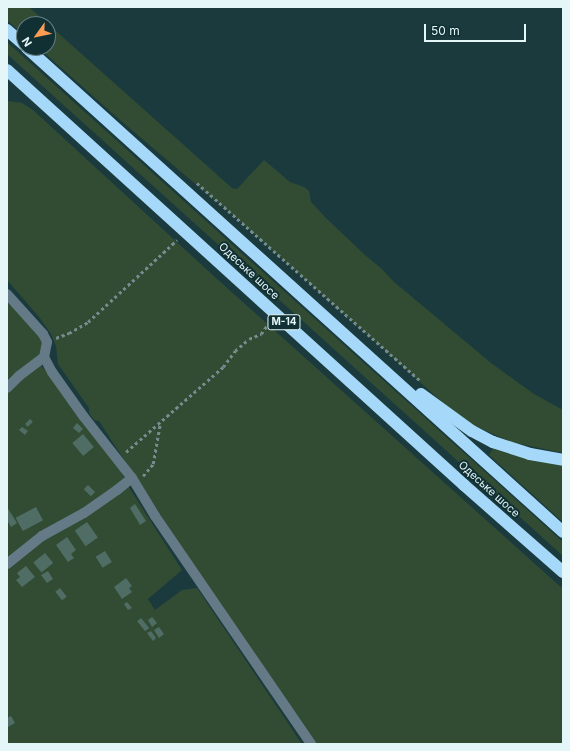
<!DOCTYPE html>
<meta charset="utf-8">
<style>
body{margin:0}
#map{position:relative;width:570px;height:751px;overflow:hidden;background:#1b3a3e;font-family:Inter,sans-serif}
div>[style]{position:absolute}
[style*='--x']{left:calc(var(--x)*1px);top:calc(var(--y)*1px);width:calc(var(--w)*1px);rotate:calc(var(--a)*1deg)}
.green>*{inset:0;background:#314c33}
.building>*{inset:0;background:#4f6d65;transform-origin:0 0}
.path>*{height:2.5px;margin-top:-1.25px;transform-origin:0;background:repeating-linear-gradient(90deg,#748c8f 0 3px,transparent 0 6px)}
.minor>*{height:10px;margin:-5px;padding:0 5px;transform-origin:5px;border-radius:5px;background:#657a87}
.highway>*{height:12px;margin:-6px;padding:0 6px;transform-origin:6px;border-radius:6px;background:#a6d9f9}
span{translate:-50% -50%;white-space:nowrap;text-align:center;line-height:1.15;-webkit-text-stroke:4px #103034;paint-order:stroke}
.shield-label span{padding:1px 3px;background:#103034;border:1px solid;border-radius:3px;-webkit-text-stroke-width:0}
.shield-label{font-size:10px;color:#e5f6f8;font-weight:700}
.street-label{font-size:11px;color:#e5f6f8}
.frame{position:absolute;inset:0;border:8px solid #e5f6f8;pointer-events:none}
.north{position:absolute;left:16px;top:16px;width:40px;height:40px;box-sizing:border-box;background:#103034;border:1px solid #657f82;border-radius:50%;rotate:237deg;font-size:11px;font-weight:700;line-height:16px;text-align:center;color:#e5f6f8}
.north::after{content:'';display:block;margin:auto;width:14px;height:18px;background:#fc9d53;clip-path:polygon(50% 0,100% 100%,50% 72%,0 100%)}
.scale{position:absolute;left:424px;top:24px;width:102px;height:18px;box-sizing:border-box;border:2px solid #e5f6f8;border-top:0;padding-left:5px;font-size:12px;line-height:14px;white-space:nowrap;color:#e5f6f8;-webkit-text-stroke:3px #103034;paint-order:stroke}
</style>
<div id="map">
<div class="green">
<i style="clip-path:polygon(7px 7px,29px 7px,48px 24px,24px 24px,24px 35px,7px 20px)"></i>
<i style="clip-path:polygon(48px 24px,232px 188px,237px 189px,264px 160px,290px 182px,304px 187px,309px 191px,311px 202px,326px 218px,365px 255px,382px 269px,393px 281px,491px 363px,534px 394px,563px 410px,563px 453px,511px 442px,475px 426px,450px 409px,245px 226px,120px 120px,39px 48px,48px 48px)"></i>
<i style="clip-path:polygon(7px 42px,563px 542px,563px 556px,7px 54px)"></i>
<i style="clip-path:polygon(7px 101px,22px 103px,33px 110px,216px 278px,563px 589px,563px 744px,314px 744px,207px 588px,99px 421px,94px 420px,89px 413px,89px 408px,58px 364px,56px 346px,51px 334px,39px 317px,7px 280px)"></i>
<i style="clip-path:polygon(7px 299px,37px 330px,43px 342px,42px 367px,57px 382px,114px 458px,130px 489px,182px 570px,148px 599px,155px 610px,182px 590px,197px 588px,302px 744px,7px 744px)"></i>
<i style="clip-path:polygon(494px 447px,527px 459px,563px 465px,563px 522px,489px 455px)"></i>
</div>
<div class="building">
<i style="left:30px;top:419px;width:4px;height:7px;rotate:45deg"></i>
<i style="clip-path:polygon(77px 423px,83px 429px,79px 433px,73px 428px)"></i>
<i style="clip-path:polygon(22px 427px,28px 431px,25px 435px,19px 430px)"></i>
<i style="left:83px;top:434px;width:17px;height:14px;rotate:50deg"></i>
<i style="left:88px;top:485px;width:10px;height:6px;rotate:45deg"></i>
<i style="clip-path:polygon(135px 504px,146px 521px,140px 525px,130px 508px)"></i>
<i style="clip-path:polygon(7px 507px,17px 523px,11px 527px,7px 520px)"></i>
<i style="left:36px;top:507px;width:15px;height:23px;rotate:62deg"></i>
<i style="left:87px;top:522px;width:19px;height:15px;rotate:55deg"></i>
<i style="clip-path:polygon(67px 537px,76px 550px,71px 554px,74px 558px,68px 562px,56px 545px)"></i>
<i style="left:105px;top:551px;width:13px;height:11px;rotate:58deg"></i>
<i style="left:45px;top:553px;width:13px;height:15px;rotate:51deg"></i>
<i style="clip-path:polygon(26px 566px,35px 577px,22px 587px,16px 580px,20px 577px,17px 573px)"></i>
<i style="clip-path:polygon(48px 571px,53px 579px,47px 583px,41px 575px)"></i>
<i style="clip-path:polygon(126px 578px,132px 586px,129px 588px,132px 592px,122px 599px,114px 587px)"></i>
<i style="left:60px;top:588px;width:11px;height:6px;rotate:52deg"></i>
<i style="clip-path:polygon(127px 602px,132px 608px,128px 610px,124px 604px)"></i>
<i style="clip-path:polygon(152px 617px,157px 623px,152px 627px,148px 620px)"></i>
<i style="left:141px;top:618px;width:13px;height:5px;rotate:51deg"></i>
<i style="clip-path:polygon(159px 627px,164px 634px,159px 638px,154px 630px)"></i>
<i style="clip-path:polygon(151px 631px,156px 638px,153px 641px,147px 633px)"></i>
<i style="clip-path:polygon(11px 716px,15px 723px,8px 727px,7px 718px)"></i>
</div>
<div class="path">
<i style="--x:197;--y:183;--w:299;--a:41.5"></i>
<i style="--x:56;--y:338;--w:14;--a:-21"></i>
<i style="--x:69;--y:333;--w:22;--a:-30"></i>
<i style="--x:88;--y:322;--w:121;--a:-42.7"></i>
<i style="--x:126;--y:452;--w:129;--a:-41.2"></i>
<i style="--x:223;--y:367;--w:20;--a:-53"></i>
<i style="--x:235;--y:351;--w:18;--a:-41"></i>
<i style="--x:249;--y:339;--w:13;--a:-23"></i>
<i style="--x:261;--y:334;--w:12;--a:-55"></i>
<i style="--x:143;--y:476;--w:16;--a:-50"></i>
<i style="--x:153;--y:464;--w:41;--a:-80.1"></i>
</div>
<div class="minor">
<i style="--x:7;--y:294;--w:54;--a:48"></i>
<i style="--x:43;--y:334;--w:9;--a:63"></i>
<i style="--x:47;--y:342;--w:15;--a:101"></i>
<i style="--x:44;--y:357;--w:17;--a:62"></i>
<i style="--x:52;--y:372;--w:55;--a:54.6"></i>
<i style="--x:84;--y:417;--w:78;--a:51.8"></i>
<i style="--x:132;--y:478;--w:44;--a:58.8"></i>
<i style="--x:155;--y:516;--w:276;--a:55.6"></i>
<i style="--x:7;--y:388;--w:17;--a:-45"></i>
<i style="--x:19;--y:376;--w:31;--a:-37"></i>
<i style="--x:7;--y:564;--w:45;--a:-38.7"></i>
<i style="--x:42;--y:536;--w:48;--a:-28.7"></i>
<i style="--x:84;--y:513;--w:40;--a:-34.9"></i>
<i style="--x:117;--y:490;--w:19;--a:-39"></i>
</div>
<div class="highway">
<i style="--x:7;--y:30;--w:23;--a:41"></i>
<i style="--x:27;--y:48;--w:722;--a:42.08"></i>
<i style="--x:7;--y:70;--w:617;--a:42.24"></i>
<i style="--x:464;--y:485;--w:132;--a:41.3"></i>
<i style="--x:421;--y:394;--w:63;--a:36"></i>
<i style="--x:472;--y:431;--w:24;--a:28"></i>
<i style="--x:493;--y:442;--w:39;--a:18"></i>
<i style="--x:530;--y:454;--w:34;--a:10"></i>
</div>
<div class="shield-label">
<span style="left:284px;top:322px">М-14</span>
</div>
<div class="street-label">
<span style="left:249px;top:271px;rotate:43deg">Одеське шосе</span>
<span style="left:489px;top:489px;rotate:42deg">Одеське шосе</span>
</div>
<div class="frame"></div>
<div class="north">N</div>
<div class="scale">50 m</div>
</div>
